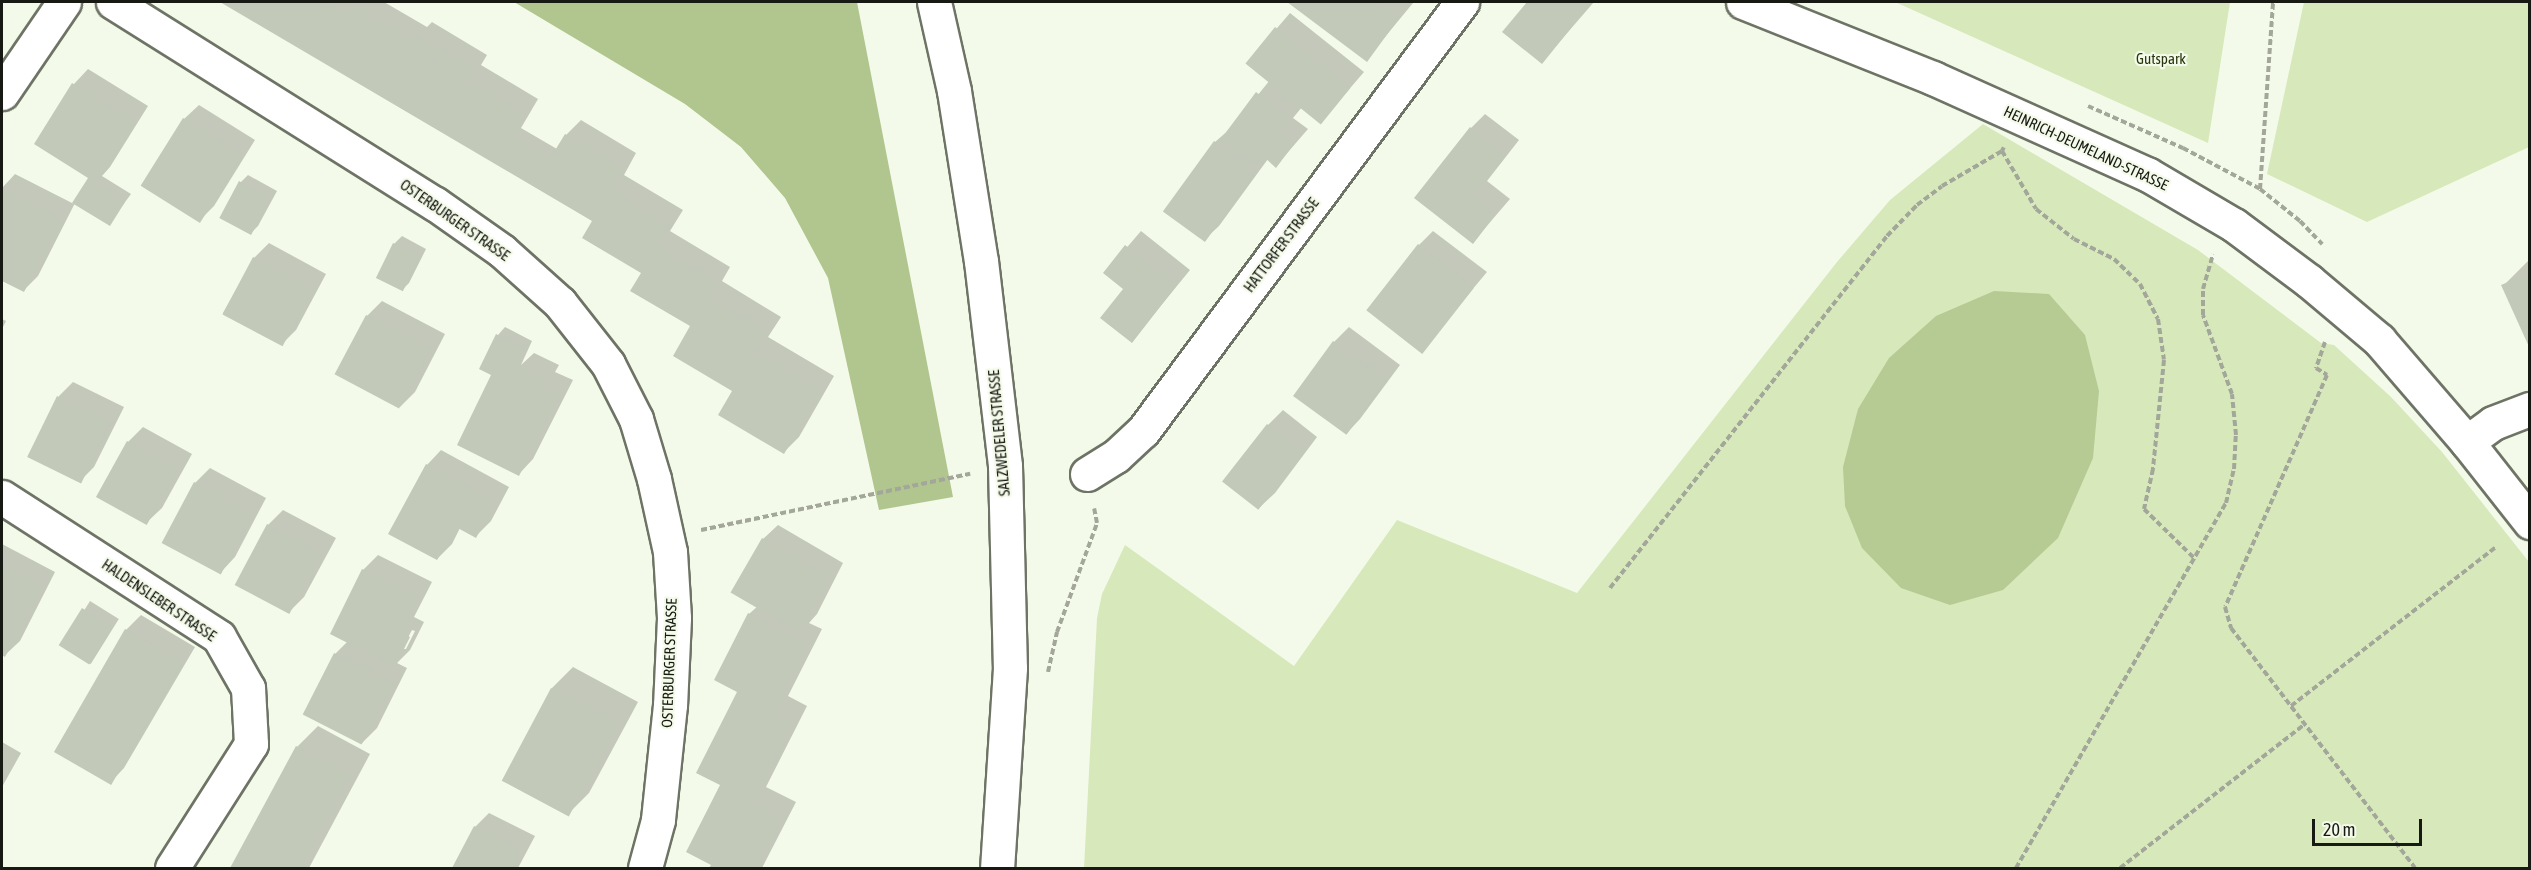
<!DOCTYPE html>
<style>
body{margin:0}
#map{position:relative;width:2531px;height:870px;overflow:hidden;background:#f4fae9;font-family:"Asap Condensed",sans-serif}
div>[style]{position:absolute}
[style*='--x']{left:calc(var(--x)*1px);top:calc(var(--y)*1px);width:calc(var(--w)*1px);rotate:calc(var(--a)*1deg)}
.green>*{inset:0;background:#d7e8bb}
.forest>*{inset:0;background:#b1c58e}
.water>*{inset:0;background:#b6ca93}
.shadow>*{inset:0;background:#0003;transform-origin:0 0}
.building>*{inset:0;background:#c2c9b8;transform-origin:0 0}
.path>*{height:4px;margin-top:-2px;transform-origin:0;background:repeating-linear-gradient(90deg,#a2a79a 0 6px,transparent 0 9px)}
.roads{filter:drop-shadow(2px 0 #6e7465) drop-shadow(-2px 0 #6e7465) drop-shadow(0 2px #6e7465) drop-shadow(0 -2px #6e7465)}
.minor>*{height:33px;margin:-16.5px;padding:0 16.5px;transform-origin:16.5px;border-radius:16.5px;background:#fff}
.tertiary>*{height:33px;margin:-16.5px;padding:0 16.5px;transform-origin:16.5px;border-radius:16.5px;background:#fff}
span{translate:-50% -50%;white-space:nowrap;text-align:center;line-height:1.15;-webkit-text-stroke:4.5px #f4fae9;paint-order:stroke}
.park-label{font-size:15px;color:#29360d}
.street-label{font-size:15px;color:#171913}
.frame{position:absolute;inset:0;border:3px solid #171913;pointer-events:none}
.scale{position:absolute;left:2312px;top:819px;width:110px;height:27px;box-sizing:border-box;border:3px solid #171913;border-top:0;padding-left:8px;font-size:18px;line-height:21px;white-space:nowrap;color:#171913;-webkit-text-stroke:4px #f4fae9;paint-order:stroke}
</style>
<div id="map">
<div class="green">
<i style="clip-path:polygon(1894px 2px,2230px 2px,2208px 143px,1895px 2px)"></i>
<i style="clip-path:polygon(2304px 2px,2529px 2px,2529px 147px,2367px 222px,2267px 174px)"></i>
<i style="clip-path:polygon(1983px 124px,2198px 250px,2321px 343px,2334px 345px,2391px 397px,2442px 452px,2529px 562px,2529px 868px,1084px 868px,1097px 618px,1102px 594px,1125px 545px,1294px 666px,1397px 520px,1577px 593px,1837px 262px,1890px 200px)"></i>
</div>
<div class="forest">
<i style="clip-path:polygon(514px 2px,857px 2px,953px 497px,879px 510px,828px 278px,785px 198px,741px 147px,685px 104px)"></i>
</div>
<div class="water">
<i style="clip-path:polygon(1994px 291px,2049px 294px,2085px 335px,2099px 391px,2093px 458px,2058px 538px,2003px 590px,1950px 605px,1901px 588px,1862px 548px,1845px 506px,1843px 467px,1858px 409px,1889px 358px,1936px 316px)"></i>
</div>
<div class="shadow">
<i style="clip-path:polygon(223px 2px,384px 2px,427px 27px,432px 22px,487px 55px,481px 65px,538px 99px,521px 128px,557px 149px,566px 135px,581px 120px,636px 153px,624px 175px,683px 210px,670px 231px,730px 267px,722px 281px,781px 317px,768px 337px,834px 376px,799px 437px,784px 452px,734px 390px,692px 326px,594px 220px)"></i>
<i style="clip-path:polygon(1289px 2px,1411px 2px,1413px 3px,1366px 60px)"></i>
<i style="clip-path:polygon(1529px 2px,1594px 2px,1542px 62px,1505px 32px)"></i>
<i style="clip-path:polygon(1290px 13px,1364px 72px,1321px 122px,1302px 107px,1293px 118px,1308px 129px,1276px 166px,1268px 159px,1219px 226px,1204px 240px,1215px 142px,1231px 128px,1270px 80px,1248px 62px)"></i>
<i style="clip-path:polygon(88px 69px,148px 106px,110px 167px,102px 176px,131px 194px,109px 224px,75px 203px,38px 276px,24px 290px,2px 279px,2px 188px,15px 174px,74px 204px,90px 178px,36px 144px,74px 84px)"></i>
<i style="clip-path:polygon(199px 105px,255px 140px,214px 206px,199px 221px,184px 119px)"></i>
<i style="clip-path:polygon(1485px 114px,1519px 140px,1487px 181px,1510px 199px,1473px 242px,1471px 128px)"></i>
<i style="clip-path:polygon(248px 175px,277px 191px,258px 226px,251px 233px,222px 217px,241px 182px)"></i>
<i style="clip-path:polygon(1141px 231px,1190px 270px,1132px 341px,1125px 289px,1105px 273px)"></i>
<i style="clip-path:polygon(1433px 231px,1487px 272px,1421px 351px,1419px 245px)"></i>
<i style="clip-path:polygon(402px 236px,426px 249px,409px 283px,402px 290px,377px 277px,394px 244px)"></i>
<i style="clip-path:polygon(269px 243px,326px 274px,296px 330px,281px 345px,223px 313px,254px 258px)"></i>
<i style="clip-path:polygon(2530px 259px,2530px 345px,2503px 286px)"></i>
<i style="clip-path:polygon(382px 301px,445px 334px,415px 392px,400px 407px,367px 316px)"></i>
<i style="clip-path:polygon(2px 319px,6px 321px,2px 329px)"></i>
<i style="clip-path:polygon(505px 327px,532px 341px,521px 365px,534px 353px,559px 365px,555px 372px,573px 380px,533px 459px,519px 474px,494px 375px,481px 368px,498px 335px)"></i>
<i style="clip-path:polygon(1349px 327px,1400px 365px,1360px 419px,1346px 434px,1334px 342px)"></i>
<i style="clip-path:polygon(73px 382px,124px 407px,94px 467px,79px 482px,28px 456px,59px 396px)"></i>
<i style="clip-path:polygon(1283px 410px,1317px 437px,1275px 493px,1260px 507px,1225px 481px,1268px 425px)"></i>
<i style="clip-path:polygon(143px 427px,192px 454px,162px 508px,147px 522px,128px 442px)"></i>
<i style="clip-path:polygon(441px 450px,509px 487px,491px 521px,476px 536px,460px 528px,452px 544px,437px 559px,427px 465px)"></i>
<i style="clip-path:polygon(210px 468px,266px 498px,235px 557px,221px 572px,195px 483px)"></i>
<i style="clip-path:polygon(283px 510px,336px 538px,304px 597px,289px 612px,268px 525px)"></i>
<i style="clip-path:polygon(778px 525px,843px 563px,817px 614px,809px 623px,822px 629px,788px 696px,807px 706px,766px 787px,796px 802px,762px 868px,711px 868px,722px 785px,739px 691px,749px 614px,758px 606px,763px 539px)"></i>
<i style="clip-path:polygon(2px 544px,55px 572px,20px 641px,5px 655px,2px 654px)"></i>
<i style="clip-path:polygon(evenodd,378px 555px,432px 582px,414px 617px,424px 622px,410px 650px,397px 663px,407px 668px,377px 728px,362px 743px,305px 714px,335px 654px,348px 641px,363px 570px,378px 555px,412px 630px,415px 631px,406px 649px,402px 649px,412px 630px)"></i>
<i style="left:90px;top:601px;width:34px;height:53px;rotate:32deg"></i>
<i style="clip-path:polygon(141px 615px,195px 647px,124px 768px,110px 783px,55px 751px,126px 630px)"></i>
<i style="clip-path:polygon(573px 667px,638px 702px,589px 793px,568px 814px,503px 780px,552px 688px)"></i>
<i style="clip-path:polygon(318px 726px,370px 754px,309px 868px,232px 868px,297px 747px)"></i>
<i style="clip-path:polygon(2px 742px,21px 753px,2px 787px)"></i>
<i style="clip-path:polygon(489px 813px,535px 836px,518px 868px,454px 868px,475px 827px)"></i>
</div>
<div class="building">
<i style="clip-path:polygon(220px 2px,325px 2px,348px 15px,353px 6px,413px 41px,416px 36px,474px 70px,468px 80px,525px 114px,513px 134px,551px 157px,565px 134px,623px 168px,610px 190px,669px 225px,656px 246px,716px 282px,708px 296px,767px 332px,755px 352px,821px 391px,784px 454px,718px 415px,732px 391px,673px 356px,690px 326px,630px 291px,641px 273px,582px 238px,592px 221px)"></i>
<i style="clip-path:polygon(1287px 2px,1377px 2px,1399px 18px,1367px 62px)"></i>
<i style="clip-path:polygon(1527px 2px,1592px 2px,1542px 64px,1502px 32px)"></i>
<i style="left:1275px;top:27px;width:97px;height:47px;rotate:39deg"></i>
<i style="clip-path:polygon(72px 83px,134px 121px,96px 184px,125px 202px,110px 226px,72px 203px,88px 178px,34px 144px)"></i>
<i style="clip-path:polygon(1256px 92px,1291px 119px,1280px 133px,1294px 144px,1276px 168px,1263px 156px,1255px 166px,1221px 139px)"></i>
<i style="left:183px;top:118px;width:70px;height:80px;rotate:32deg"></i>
<i style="clip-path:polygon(1470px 127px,1505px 155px,1473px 196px,1496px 214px,1473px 244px,1414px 198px)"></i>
<i style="left:1214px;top:141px;width:52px;height:87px;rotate:36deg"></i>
<i style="left:239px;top:181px;width:36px;height:42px;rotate:28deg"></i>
<i style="clip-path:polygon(2px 189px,61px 220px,24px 292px,2px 281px)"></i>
<i style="left:393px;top:243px;width:30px;height:39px;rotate:26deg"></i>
<i style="left:1418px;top:244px;width:71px;height:84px;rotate:38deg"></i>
<i style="clip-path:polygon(1125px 245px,1177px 285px,1132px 343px,1100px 318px,1123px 289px,1103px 273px)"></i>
<i style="left:253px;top:257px;width:68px;height:65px;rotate:28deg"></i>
<i style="clip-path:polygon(2530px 273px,2530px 349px,2501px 285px)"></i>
<i style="left:366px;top:315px;width:73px;height:67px;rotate:28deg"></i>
<i style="clip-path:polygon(496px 334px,526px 349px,518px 366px,545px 380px,542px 387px,559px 395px,519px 476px,457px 445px,491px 375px,479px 369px)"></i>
<i style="left:1333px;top:341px;width:66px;height:68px;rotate:36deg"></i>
<i style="left:57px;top:396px;width:60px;height:68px;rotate:26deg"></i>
<i style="left:1267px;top:424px;width:46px;height:73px;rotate:38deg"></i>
<i style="left:127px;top:441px;width:58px;height:64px;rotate:29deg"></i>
<i style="clip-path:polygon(426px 464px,496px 502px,476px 538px,456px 527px,437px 560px,388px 534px)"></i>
<i style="left:194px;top:482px;width:67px;height:69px;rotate:28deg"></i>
<i style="left:267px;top:524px;width:62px;height:69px;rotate:28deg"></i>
<i style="left:762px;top:538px;width:79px;height:63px;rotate:30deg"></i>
<i style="clip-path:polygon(2px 566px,42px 587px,5px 657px,2px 655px)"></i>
<i style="clip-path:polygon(362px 569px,418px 597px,401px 632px,410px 637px,395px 667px,330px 634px)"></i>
<i style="left:82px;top:608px;width:36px;height:44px;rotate:32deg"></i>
<i style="clip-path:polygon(748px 613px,808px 644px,774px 711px,794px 721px,753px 802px,782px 817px,756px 868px,709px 868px,711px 865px,686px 852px,720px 785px,696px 773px,737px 692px,714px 680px)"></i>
<i style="left:125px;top:629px;width:66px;height:142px;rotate:30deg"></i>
<i style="left:334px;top:653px;width:66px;height:69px;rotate:27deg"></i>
<i style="left:551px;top:688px;width:76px;height:105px;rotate:28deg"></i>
<i style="clip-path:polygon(296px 746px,350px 775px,301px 868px,230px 868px)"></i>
<i style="clip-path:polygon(474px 826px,521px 851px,512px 868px,452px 868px)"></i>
</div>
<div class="path">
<i style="--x:2088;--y:106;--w:104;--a:23.9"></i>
<i style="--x:2183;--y:148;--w:87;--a:28"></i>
<i style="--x:2260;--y:189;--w:51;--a:38.7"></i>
<i style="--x:2300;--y:221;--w:32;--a:46"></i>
<i style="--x:2002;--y:151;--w:67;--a:59.6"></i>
<i style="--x:2036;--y:209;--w:48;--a:38.3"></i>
<i style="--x:2074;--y:239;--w:45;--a:26.6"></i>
<i style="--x:2114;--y:259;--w:36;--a:44"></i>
<i style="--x:2140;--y:284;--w:39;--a:63"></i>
<i style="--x:2158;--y:319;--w:41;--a:81.7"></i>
<i style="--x:2164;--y:360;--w:110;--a:95.8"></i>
<i style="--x:2153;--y:469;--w:41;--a:102.7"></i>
<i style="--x:2144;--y:509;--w:71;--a:44.4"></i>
<i style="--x:2260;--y:189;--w:187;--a:-86"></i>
<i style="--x:2325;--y:342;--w:28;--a:109"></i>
<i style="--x:2316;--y:368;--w:13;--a:32"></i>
<i style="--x:2327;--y:375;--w:253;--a:113.7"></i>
<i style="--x:2225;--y:607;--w:22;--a:74"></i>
<i style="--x:2231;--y:628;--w:302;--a:52.5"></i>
<i style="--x:701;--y:530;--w:275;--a:-11.8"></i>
<i style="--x:1610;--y:588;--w:448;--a:-51.8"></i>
<i style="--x:1887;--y:236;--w:43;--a:-45.9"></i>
<i style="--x:1917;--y:205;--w:31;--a:-37"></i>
<i style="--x:1942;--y:186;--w:69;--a:-30.3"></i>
<i style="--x:2002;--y:151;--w:4;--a:-63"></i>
<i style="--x:1048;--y:672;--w:41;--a:-77.3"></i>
<i style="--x:1057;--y:632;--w:116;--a:-69.8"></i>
<i style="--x:1097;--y:523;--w:15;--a:-101"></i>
<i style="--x:2291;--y:706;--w:259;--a:-37.8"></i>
<i style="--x:2016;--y:868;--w:421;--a:-60.1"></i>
<i style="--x:2226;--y:503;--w:35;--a:-77"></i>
<i style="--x:2234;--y:469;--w:34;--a:-87"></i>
<i style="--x:2236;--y:435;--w:41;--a:-95.6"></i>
<i style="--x:2232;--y:394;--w:84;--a:-110.2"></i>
<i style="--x:2203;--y:315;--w:26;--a:-90"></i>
<i style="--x:2203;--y:289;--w:36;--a:-74"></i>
<i style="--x:2120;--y:868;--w:234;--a:-37.9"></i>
</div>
<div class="roads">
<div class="minor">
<i style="--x:113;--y:2;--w:379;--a:32.1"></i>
<i style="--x:434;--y:203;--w:83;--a:35.2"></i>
<i style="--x:502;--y:251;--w:78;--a:41.9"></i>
<i style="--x:560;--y:303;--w:78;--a:51.8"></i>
<i style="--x:608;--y:364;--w:62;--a:63"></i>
<i style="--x:636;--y:419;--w:63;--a:73.3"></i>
<i style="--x:654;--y:479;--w:75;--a:77.6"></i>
<i style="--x:670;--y:552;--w:66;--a:86.5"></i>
<i style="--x:674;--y:618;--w:87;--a:92.6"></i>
<i style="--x:670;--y:705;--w:116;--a:96"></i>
<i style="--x:658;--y:820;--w:50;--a:105.2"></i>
<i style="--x:2;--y:93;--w:110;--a:-55.7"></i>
<i style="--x:2467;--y:442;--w:32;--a:-36"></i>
<i style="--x:2493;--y:423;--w:40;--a:-21"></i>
<i style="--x:1087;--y:474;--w:34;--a:-32"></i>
<i style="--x:1116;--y:456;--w:37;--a:-43"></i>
<i style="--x:1143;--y:431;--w:535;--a:-53.37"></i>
<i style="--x:2;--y:497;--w:258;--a:32.8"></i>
<i style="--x:219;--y:637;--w:59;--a:60.4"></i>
<i style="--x:248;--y:688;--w:56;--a:86.9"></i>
<i style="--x:251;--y:744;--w:147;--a:122.5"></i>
</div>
<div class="tertiary">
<i style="--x:934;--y:2;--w:91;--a:77.3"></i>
<i style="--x:954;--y:91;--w:172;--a:81"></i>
<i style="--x:981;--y:261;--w:206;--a:83.3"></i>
<i style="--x:1005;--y:466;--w:202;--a:88.6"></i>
<i style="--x:1010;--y:668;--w:200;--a:93.7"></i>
<i style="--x:1743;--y:2;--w:205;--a:21.8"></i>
<i style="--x:1933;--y:78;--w:235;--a:24.2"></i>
<i style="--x:2147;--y:174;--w:101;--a:30.4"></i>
<i style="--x:2234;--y:225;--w:94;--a:36.7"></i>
<i style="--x:2309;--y:281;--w:92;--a:40.1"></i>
<i style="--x:2379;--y:340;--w:135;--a:49.2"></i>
<i style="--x:2467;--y:442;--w:102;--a:51.8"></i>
</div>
</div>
<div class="park-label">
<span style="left:2161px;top:59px">Gutspark</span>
</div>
<div class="street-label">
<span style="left:2086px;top:148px;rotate:25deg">HEINRICH-DEUMELAND-STRASSE</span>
<span style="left:455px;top:220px;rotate:35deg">OSTERBURGER STRASSE</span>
<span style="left:1281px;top:245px;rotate:-53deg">HATTORFER STRASSE</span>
<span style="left:999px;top:433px;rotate:-95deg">SALZWEDELER STRASSE</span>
<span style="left:159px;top:600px;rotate:34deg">HALDENSLEBER STRASSE</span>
<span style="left:669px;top:663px;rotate:-88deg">OSTERBURGER STRASSE</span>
</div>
<div class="frame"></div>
<div class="scale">20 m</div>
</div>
